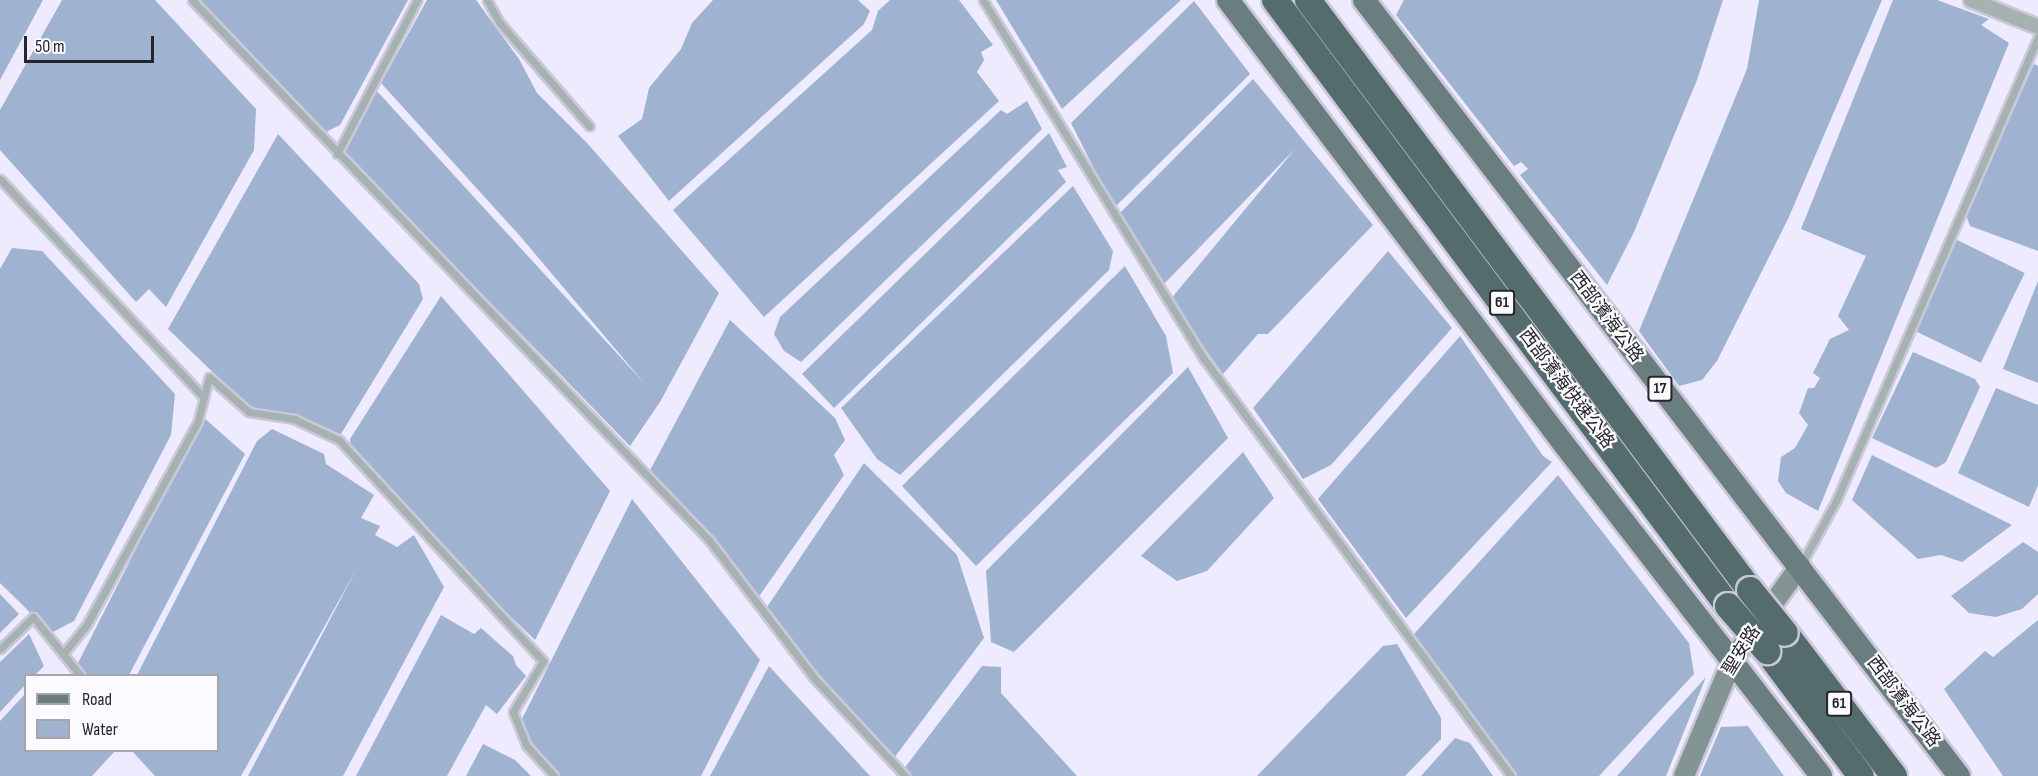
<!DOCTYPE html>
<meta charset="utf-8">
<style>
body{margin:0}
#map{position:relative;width:2038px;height:776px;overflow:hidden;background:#eeeaff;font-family:"Sofia Sans Condensed","Noto Sans TC",sans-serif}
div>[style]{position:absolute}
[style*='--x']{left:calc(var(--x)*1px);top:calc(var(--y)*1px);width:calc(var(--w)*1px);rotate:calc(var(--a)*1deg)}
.water>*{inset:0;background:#9fb3d0;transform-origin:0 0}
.roads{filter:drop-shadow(2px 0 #cac7d9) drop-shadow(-2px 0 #cac7d9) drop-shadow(0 2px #cac7d9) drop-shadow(0 -2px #cac7d9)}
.lane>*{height:7px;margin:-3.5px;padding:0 3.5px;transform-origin:3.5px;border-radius:3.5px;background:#a6b1b1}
.street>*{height:14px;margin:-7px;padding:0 7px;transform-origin:7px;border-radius:7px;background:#a6b1b1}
.secondary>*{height:20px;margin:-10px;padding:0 10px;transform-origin:10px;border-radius:10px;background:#839494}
.primary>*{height:22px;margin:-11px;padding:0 11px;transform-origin:11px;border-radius:11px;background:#6a7e7f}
.highway>*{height:26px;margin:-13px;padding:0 13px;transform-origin:13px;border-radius:13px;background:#556c6d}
.bridges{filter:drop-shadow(2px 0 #cac7d9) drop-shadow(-2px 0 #cac7d9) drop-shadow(0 2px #cac7d9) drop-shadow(0 -2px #cac7d9)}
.highway-bridge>*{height:26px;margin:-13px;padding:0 13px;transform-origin:13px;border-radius:13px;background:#556c6d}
span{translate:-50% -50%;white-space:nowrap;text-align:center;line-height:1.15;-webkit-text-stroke:4.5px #fbfafe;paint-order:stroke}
.shield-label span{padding:2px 4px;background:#fbfafe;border:2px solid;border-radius:4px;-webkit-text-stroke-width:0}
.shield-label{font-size:16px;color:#26252c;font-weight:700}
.street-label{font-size:18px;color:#26252c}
.legend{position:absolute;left:24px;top:674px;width:195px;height:78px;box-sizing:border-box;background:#fbfafe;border:2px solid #a6a5aa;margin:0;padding:8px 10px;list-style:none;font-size:18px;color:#26252c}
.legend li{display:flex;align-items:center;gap:12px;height:30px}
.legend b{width:30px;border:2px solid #a6a5aa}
.scale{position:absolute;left:24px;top:36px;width:130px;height:27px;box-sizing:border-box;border:3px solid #26252c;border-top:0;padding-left:8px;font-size:18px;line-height:21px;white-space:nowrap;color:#26252c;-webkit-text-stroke:4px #fbfafe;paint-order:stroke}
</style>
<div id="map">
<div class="water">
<i style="clip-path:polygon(0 0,43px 0,0 80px)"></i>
<i style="clip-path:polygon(62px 0,155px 0,256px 109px,254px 150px,166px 307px,149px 289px,136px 302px,0 150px,0 110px)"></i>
<i style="clip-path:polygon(190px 0,408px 0,340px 125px,320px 135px,188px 4px)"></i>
<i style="clip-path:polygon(427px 0,476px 0,519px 59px,537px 93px,587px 143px,719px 293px,660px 402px,630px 446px,342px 150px,376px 90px,645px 384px,520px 236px,381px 83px)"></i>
<i style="clip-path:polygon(713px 0,858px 0,870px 11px,864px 24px,669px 201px,618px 136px,642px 119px,649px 88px,681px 49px,692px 23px)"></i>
<i style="clip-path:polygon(890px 0,959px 0,993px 45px,981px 52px,984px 60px,977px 72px,999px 101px,764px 317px,673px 210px,872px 30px,878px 11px)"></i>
<i style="clip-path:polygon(996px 0,1181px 0,1062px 109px)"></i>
<i style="clip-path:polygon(1404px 0,1723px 0,1697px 80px,1634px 232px,1607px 285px,1520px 175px,1528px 169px,1521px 162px,1514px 166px,1396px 15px)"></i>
<i style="clip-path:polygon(1759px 0,1882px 0,1788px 219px,1717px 361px,1702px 380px,1679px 386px,1639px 331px,1747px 69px)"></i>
<i style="clip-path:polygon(1893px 0,1937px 0,1989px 19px,1981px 25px,2009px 43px,1818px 511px,1786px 493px,1778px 481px,1781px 457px,1795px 448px,1808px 425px,1799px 413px,1808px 388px,1814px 388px,1820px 378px,1813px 373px,1830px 339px,1849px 330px,1838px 316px,1866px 256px,1801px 229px)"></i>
<i style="clip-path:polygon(1194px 1px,1250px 74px,1114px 208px,1071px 123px)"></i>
<i style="clip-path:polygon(2034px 64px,2038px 66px,2038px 251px,1970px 226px,1966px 215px)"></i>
<i style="clip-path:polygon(1253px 79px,1373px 225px,1268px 334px,1258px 334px,1223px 374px,1170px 300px,1295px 149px,1165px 283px,1157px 282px,1119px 214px)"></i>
<i style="clip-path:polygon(1027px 101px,1042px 129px,801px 362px,784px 351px,774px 334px,780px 317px,1001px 110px,1007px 114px)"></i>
<i style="clip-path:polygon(1049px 133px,1067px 167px,1058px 170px,1066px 182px,834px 408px,802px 374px)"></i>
<i style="clip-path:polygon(278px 134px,419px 284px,423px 299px,341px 434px,250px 408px,168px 329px)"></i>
<i style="clip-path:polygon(1073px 186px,1113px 251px,1109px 270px,900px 475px,877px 459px,841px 408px)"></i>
<i style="left:1951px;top:237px;width:82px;height:100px;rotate:26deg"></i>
<i style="clip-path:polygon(12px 248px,42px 251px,175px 394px,171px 435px,74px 621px,51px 633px,0 583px,0 269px)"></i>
<i style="clip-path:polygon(1388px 251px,1452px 328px,1331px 465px,1303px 479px,1253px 408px)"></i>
<i style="clip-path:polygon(1125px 266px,1166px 336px,1173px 373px,976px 566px,902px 486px)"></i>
<i style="clip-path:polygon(2038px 281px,2038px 383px,2003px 369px)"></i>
<i style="clip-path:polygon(441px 296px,610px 491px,535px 640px,352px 463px,350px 439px)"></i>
<i style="clip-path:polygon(730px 320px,835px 418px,845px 440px,834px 455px,844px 475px,755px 602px,647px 476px)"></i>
<i style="clip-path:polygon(1460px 336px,1543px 456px,1552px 462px,1406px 618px,1318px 499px)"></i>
<i style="clip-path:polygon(1913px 352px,1975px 379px,1980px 387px,1946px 462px,1936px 468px,1872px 438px)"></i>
<i style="clip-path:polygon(1188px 367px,1228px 438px,1014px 652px,991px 642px,986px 571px)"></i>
<i style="clip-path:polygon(1996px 388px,2038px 405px,2038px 485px,2029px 507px,1958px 473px)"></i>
<i style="clip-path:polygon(203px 417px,245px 454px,129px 675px,87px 675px,76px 667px)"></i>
<i style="clip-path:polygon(272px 429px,324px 454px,326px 464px,374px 495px,361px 518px,380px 526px,375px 535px,397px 547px,414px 535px,444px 587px,343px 776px,248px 776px,357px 568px,241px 776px,155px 776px,132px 751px,218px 750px,218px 676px,137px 675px,257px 441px)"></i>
<i style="clip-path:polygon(1243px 452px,1274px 498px,1207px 571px,1177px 581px,1141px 556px)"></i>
<i style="clip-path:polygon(1872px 455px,2012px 525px,1962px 562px,1941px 555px,1918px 559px,1852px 500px)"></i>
<i style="clip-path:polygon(864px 463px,957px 555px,984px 638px,891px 762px,765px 610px)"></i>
<i style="clip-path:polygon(1558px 475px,1689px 643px,1694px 674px,1599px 776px,1517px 776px,1414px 634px)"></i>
<i style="clip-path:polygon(632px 499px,760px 660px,701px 776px,552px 776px,521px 744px,520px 723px)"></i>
<i style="clip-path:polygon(2023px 542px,2038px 552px,2038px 594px,2022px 609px,1996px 617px,1969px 613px,1951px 596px)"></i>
<i style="clip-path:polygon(0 594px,19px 614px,0 633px)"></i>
<i style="clip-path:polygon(441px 615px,474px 634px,481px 628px,513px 656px,516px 665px,526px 676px,497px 714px,486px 705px,447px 776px,356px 776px)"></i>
<i style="clip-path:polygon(2038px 620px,2038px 776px,2003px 776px,1944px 689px,1985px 651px,1993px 657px)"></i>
<i style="clip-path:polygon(29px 634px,44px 666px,35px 675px,26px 676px,25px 685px,0 712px,0 662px)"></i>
<i style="clip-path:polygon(1397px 644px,1441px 718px,1441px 739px,1405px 776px,1257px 776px,1383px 646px)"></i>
<i style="clip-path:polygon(769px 666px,870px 776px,710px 776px)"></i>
<i style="clip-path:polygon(982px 666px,1001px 667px,1001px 693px,1077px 776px,908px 776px,903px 770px)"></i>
<i style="clip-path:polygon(1706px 677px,1666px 776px,1617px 776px)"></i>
<i style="clip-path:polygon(25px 694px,26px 750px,115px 751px,92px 776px,0 776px,0 721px)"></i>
<i style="clip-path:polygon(1748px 726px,1784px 776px,1700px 776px,1721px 727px)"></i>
<i style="clip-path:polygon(1455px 738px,1470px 743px,1493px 776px,1421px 776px)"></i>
<i style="clip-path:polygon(483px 744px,515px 760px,531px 776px,466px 776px)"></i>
</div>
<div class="roads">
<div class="lane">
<i style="--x:192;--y:0;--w:748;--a:46.25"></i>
<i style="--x:709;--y:540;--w:173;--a:52.7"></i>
<i style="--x:814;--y:678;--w:134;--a:47.1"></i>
<i style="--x:487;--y:0;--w:25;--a:61"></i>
<i style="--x:499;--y:22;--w:138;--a:49.1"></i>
<i style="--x:983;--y:0;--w:422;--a:58.4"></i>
<i style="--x:1204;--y:359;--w:518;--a:53.64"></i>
<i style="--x:337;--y:154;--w:174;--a:-62.5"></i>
<i style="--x:0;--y:179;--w:299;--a:47"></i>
<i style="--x:1802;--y:563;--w:71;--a:-61.3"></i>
<i style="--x:1836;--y:501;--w:506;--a:-66.47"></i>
<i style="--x:0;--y:649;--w:46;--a:-44.1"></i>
<i style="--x:33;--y:617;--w:48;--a:51"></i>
<i style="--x:63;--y:654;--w:38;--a:-51"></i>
<i style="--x:87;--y:624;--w:231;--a:-61.3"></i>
<i style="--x:198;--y:421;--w:45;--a:-76"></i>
<i style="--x:209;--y:377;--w:53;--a:41.2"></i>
<i style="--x:249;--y:412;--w:46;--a:8.8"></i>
<i style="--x:294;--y:419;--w:50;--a:25"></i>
<i style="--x:339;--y:440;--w:301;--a:47.3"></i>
<i style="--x:543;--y:661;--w:59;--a:120.5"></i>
<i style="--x:513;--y:712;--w:35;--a:68"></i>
<i style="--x:526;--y:745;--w:42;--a:47.9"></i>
<i style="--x:63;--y:654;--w:28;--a:51"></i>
</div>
<div class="street">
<i style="--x:1971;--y:0;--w:72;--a:21.9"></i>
</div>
<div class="secondary">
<i style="--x:1684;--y:776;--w:127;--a:-67.3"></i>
<i style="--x:1733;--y:659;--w:115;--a:-54.2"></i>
</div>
<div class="primary">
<i style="--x:1228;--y:0;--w:555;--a:52.9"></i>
<i style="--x:1563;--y:443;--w:421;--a:52.2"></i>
<i style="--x:1364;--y:0;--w:978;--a:52.52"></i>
</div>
<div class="highway">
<i style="--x:1275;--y:0;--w:757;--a:53.22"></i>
<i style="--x:1308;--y:0;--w:737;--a:53.16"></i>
<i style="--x:1785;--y:633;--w:180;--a:52.7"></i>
<i style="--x:1767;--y:651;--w:156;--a:53.1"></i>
</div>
</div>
<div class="bridges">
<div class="highway-bridge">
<i style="--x:1750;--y:590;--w:55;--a:50.9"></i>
<i style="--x:1728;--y:606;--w:60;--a:49.1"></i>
</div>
</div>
<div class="shield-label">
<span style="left:1502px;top:303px">61</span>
<span style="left:1660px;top:389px">17</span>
<span style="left:1839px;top:704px">61</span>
</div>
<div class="street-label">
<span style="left:1606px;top:317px;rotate:53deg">西部濱海公路</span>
<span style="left:1566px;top:389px;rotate:53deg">西部濱海快速公路</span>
<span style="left:1742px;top:651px;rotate:-58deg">聖安路</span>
<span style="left:1903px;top:702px;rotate:53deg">西部濱海公路</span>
</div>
<ul class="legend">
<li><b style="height:8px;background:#6a7e7f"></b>Road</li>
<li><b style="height:16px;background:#9fb3d0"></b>Water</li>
</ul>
<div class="scale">50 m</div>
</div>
